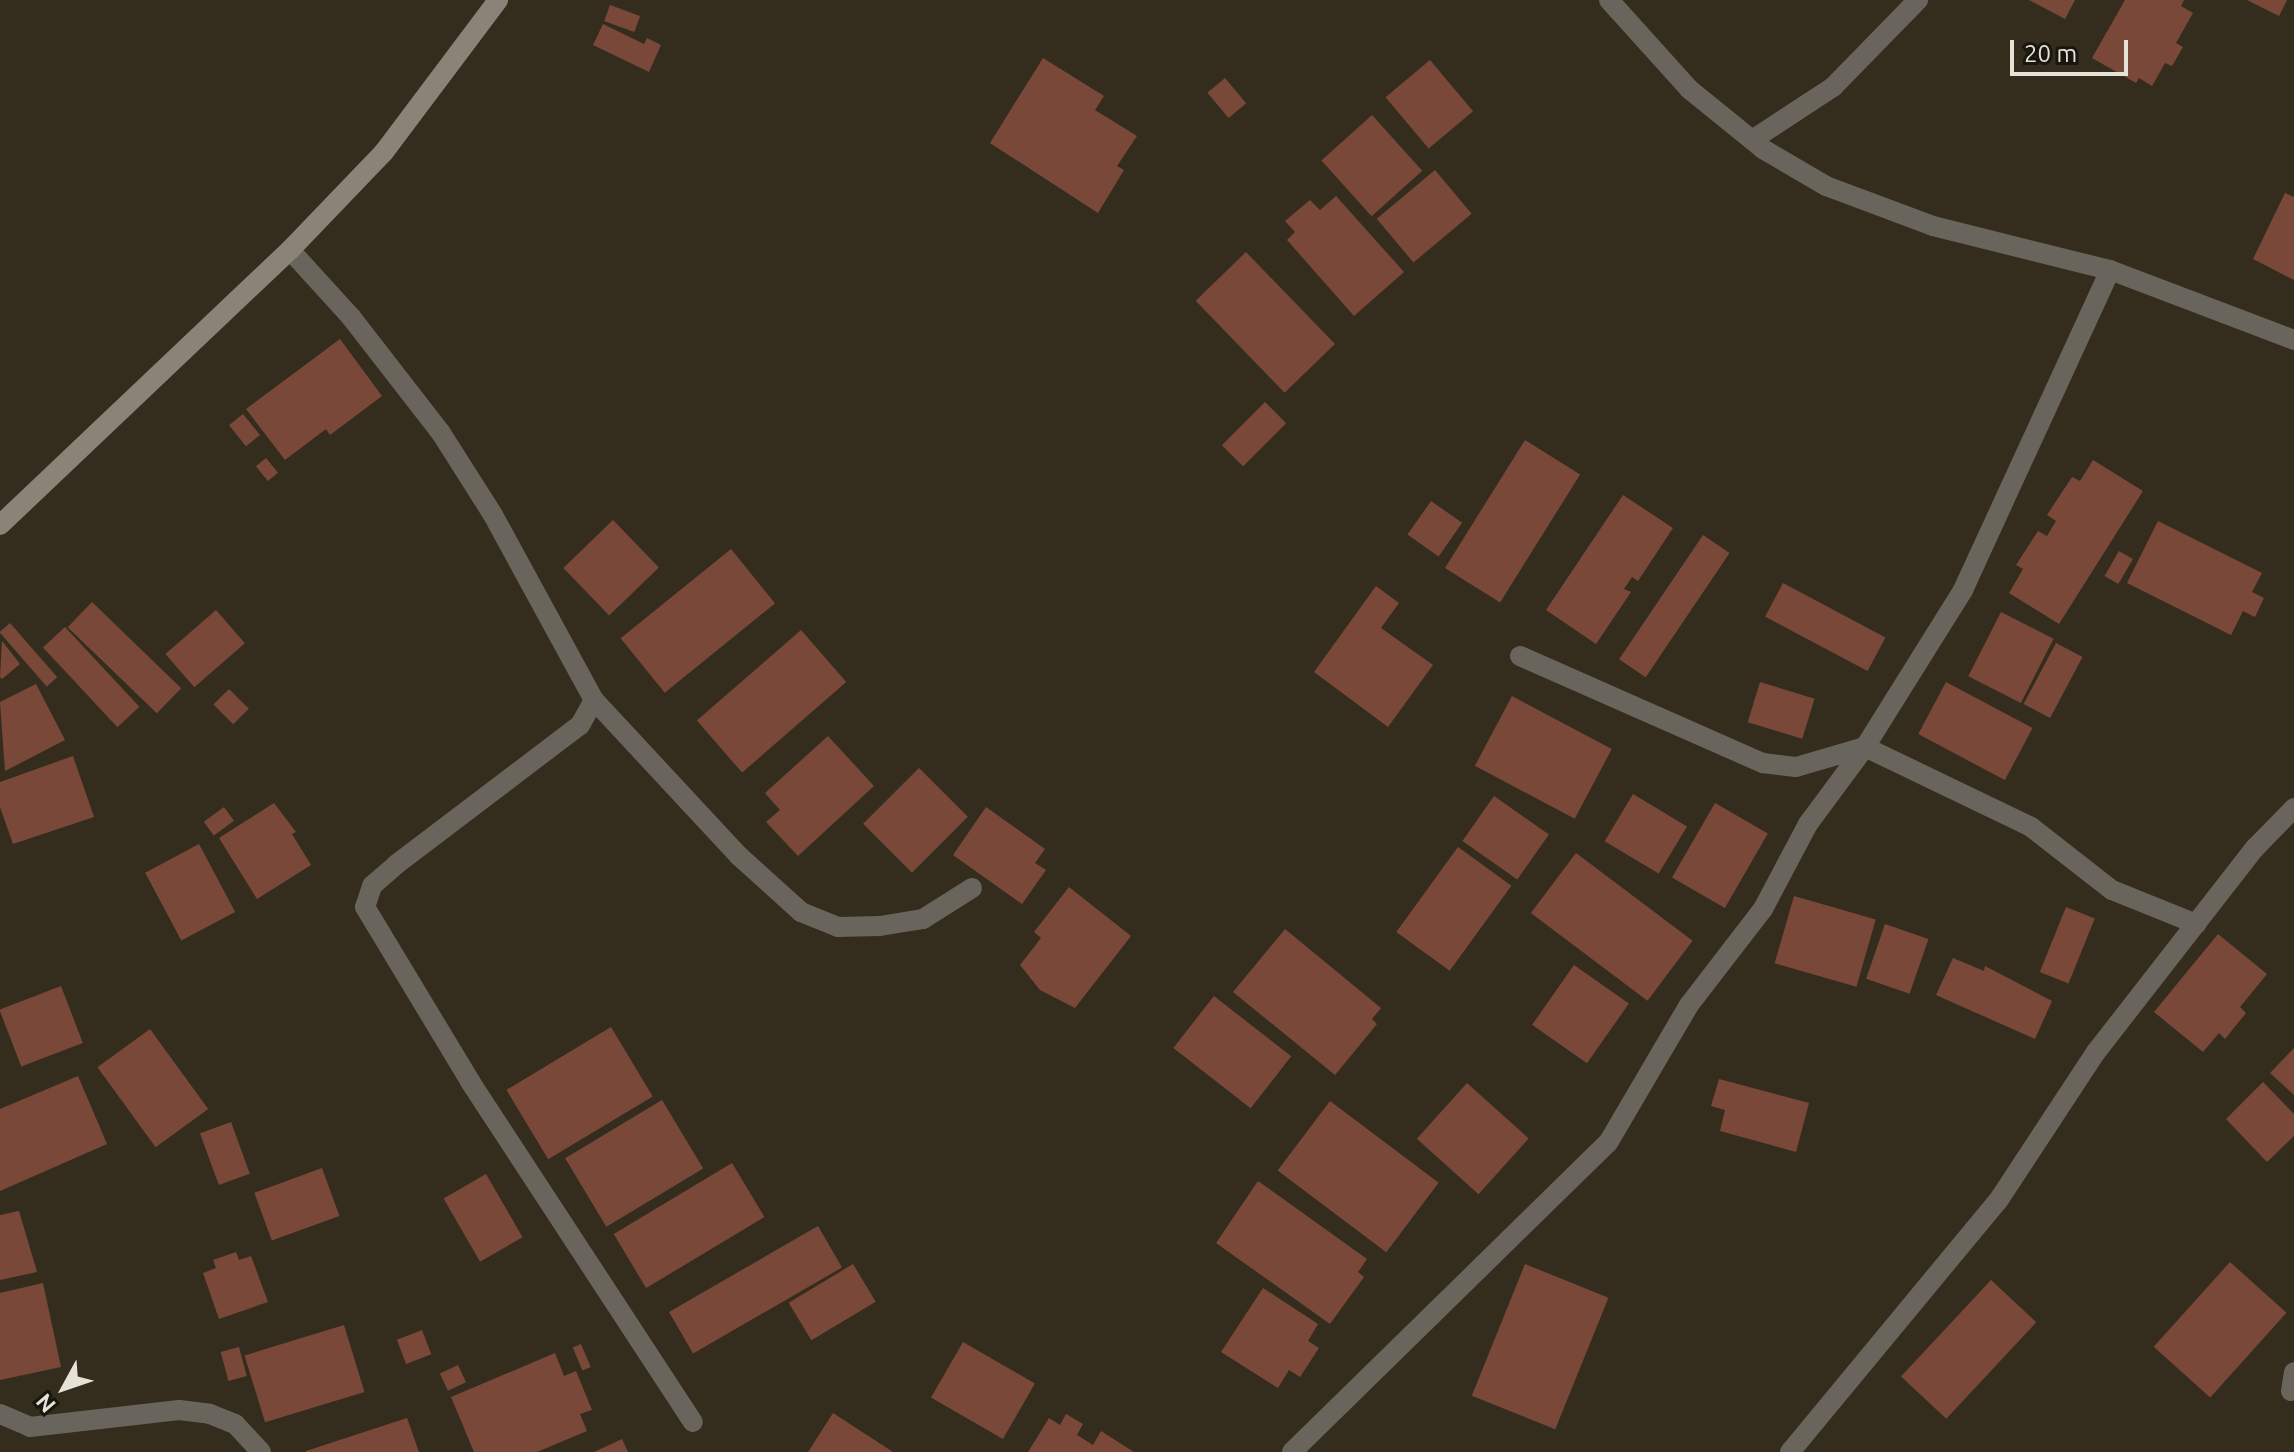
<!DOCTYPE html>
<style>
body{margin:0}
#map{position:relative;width:2294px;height:1452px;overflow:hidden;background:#342d1d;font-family:Ubuntu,sans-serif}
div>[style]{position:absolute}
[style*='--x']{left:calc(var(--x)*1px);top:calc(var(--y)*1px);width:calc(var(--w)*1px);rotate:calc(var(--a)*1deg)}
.building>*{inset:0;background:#7a4839;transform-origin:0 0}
.minor>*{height:20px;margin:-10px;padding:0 10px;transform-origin:10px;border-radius:10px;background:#69655d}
.secondary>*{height:20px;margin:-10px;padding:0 10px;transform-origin:10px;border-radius:10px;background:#8a8377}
span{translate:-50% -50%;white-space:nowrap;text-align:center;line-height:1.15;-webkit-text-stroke:6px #19160f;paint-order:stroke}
.north{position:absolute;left:24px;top:1348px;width:80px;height:80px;-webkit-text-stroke:6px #19160f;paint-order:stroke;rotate:230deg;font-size:22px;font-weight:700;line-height:32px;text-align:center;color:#e6e2d8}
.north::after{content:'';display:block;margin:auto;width:28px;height:36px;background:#e6e2d8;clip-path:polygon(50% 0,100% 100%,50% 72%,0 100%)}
.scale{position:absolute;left:2010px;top:40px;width:118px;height:36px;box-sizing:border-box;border:4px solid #e6e2d8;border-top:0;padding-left:10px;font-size:24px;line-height:28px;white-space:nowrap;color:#e6e2d8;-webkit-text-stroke:6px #19160f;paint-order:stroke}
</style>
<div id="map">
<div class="building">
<i style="clip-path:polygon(2029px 0,2075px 0,2065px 19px)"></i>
<i style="clip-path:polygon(2125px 0,2184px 0,2181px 6px,2193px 13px,2176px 43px,2183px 47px,2172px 66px,2165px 63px,2152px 86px,2139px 78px,2136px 83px,2092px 58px)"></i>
<i style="clip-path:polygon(2247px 0,2287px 0,2279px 16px)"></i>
<i style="left:610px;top:5px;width:32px;height:17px;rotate:20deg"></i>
<i style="clip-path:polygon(603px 24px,644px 44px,647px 38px,661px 45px,649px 72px,593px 45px)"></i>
<i style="clip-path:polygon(1043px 58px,1104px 96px,1095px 110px,1137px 136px,1117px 166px,1124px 170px,1098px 213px,990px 143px)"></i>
<i style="left:1430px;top:60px;width:67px;height:58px;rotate:50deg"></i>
<i style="left:1225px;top:78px;width:33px;height:23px;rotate:50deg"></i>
<i style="left:1372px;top:115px;width:75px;height:68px;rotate:48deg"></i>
<i style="left:1435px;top:170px;width:57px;height:76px;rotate:50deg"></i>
<i style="clip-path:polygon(2285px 193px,2294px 197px,2294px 280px,2253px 259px)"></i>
<i style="clip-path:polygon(1336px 196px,1404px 272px,1354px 316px,1287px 240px,1295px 232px,1285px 221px,1310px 200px,1320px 210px)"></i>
<i style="left:1246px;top:252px;width:128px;height:70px;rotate:46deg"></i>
<i style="clip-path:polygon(340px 339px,382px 396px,330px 435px,326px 429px,285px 460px,246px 409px)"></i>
<i style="left:1265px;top:402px;width:30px;height:61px;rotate:45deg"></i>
<i style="left:243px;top:414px;width:27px;height:18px;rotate:51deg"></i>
<i style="left:1525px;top:440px;width:65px;height:151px;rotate:32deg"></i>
<i style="left:266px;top:458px;width:19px;height:13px;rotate:51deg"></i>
<i style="clip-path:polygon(2093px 460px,2143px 491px,2059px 624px,2009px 593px,2023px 569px,2016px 565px,2038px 531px,2047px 536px,2056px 521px,2047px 515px,2072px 477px,2080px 481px)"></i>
<i style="clip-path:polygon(1623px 495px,1673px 528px,1638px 581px,1632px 577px,1624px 589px,1631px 592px,1596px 644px,1546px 610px)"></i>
<i style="left:1431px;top:501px;width:38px;height:41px;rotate:35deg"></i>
<i style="left:613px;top:520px;width:66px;height:69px;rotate:46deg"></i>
<i style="clip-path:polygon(2158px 521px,2262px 573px,2252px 592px,2264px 598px,2255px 617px,2243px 611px,2231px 635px,2127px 583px)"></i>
<i style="left:1703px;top:535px;width:32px;height:150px;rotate:34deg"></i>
<i style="left:731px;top:549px;width:70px;height:142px;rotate:51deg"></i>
<i style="left:2119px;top:551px;width:16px;height:29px;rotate:30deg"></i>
<i style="left:1783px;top:583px;width:116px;height:38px;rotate:28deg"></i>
<i style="clip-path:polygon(1376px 586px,1399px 603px,1381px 628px,1433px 665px,1388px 727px,1314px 672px)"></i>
<i style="left:92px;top:602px;width:124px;height:35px;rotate:44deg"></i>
<i style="left:216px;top:610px;width:44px;height:67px;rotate:49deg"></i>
<i style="left:2001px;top:612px;width:59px;height:72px;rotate:27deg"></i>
<i style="left:10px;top:623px;width:72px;height:14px;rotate:49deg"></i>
<i style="left:65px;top:627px;width:109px;height:30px;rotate:47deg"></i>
<i style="left:801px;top:630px;width:69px;height:138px;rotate:49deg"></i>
<i style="clip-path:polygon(2px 641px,20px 664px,2px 679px,0 677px)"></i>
<i style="left:2056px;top:643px;width:30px;height:69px;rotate:28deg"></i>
<i style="left:1760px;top:682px;width:57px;height:42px;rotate:17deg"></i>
<i style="left:1946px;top:682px;width:98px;height:59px;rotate:28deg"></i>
<i style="clip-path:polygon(36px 684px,65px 740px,5px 771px,0 702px)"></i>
<i style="left:229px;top:689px;width:28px;height:22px;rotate:45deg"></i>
<i style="left:1512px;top:696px;width:113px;height:79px;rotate:28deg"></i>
<i style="clip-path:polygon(828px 736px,874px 786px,798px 856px,766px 822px,780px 810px,765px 793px)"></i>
<i style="clip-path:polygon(73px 756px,94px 817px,13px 844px,0 807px,0 782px)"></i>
<i style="left:919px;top:768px;width:69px;height:79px;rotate:45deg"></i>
<i style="left:1633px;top:794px;width:63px;height:55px;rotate:31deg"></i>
<i style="left:1494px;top:796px;width:67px;height:55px;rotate:35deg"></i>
<i style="clip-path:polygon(274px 803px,296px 832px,292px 834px,311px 865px,257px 899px,219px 838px)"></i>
<i style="left:1715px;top:803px;width:61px;height:86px;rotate:30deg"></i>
<i style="left:224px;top:807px;width:17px;height:25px;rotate:54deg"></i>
<i style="clip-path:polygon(986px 807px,1045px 849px,1035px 863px,1046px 870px,1022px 904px,953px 855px)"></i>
<i style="left:199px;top:844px;width:77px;height:61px;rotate:62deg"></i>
<i style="left:1458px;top:847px;width:66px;height:105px;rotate:36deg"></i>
<i style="left:1576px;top:853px;width:146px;height:75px;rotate:37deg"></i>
<i style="clip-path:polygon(1069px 887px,1131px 936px,1075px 1008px,1040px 990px,1020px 965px,1041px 938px,1034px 932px)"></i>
<i style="left:1794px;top:896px;width:85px;height:70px;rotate:16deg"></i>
<i style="left:2066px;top:907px;width:31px;height:70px;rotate:22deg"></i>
<i style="left:1885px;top:924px;width:46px;height:58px;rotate:19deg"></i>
<i style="clip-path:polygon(1285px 929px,1381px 1008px,1372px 1019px,1377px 1024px,1335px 1075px,1233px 992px)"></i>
<i style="clip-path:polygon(2218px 934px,2267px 974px,2240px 1007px,2246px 1013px,2225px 1039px,2219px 1033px,2203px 1052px,2154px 1012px)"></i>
<i style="clip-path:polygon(1953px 958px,1984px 971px,1985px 966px,2052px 1001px,2035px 1039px,1936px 995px)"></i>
<i style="left:1574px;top:965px;width:67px;height:73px;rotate:35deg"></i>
<i style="left:61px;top:986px;width:61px;height:66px;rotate:69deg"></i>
<i style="left:1214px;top:996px;width:98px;height:66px;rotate:38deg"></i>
<i style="left:611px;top:1027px;width:81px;height:122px;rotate:59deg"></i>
<i style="left:150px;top:1029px;width:99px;height:65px;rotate:54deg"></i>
<i style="clip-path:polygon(2294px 1048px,2294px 1095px,2270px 1073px)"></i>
<i style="clip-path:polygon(78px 1076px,107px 1144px,0 1191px,0 1109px)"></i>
<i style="clip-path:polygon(1719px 1079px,1809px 1103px,1796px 1152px,1720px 1131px,1725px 1110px,1711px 1106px)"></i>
<i style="clip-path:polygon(2263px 1082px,2294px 1114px,2294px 1136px,2267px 1162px,2226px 1119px)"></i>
<i style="left:1467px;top:1083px;width:83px;height:75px;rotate:42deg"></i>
<i style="left:662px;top:1100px;width:80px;height:113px;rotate:59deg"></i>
<i style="left:1330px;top:1101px;width:136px;height:87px;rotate:37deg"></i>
<i style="left:231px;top:1122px;width:55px;height:33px;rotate:70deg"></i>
<i style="left:732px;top:1163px;width:63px;height:138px;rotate:59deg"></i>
<i style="left:322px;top:1168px;width:51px;height:72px;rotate:70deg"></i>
<i style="left:486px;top:1174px;width:73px;height:49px;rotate:60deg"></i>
<i style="clip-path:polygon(1258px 1181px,1367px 1259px,1358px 1272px,1364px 1277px,1330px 1324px,1216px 1243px)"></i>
<i style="clip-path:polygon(19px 1211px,37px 1272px,0 1280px,0 1215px)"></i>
<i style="left:818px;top:1226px;width:48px;height:172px;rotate:60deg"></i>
<i style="clip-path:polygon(236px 1252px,239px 1260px,251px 1256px,268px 1302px,219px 1319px,203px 1273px,216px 1268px,213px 1260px)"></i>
<i style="left:2230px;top:1262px;width:76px;height:114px;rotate:42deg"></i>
<i style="left:853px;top:1264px;width:44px;height:75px;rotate:59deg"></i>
<i style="left:1525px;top:1264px;width:90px;height:142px;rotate:22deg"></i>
<i style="left:1991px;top:1280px;width:62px;height:132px;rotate:43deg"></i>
<i style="clip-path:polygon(43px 1283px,61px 1367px,0 1380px,0 1293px)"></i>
<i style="clip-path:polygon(1263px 1288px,1318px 1324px,1308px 1341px,1319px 1348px,1300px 1377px,1289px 1370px,1278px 1388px,1221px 1352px)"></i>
<i style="left:344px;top:1325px;width:70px;height:104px;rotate:73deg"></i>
<i style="left:422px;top:1330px;width:26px;height:27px;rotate:69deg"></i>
<i style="left:963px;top:1342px;width:83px;height:64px;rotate:30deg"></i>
<i style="left:581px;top:1344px;width:25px;height:9px;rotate:67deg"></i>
<i style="left:239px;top:1347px;width:30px;height:19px;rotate:75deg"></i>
<i style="clip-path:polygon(555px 1353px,564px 1376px,576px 1371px,592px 1410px,580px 1414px,587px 1431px,537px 1452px,474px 1452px,451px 1397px)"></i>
<i style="left:458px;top:1365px;width:19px;height:20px;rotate:65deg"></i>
<i style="clip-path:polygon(833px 1413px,893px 1452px,808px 1452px)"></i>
<i style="clip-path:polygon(1066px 1414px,1083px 1424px,1077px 1435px,1093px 1445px,1101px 1431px,1134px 1452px,1028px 1452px,1049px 1418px,1060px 1425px)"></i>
<i style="clip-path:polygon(407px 1418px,419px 1452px,306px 1452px,306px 1451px)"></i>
<i style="clip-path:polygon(622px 1439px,628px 1452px,594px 1452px)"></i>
</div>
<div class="minor">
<i style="--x:1609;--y:0;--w:120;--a:48"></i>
<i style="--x:1689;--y:89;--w:95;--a:39"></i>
<i style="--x:1763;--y:149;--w:73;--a:30.4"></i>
<i style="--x:1826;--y:186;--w:114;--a:20.5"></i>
<i style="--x:1933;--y:226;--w:182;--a:14"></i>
<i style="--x:2110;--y:270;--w:197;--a:20.8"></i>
<i style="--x:1752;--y:140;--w:97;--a:-33.2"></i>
<i style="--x:1833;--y:87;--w:122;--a:-45.7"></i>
<i style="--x:290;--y:250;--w:91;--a:47.7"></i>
<i style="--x:351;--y:317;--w:147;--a:52.2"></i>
<i style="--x:441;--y:433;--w:97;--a:57.6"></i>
<i style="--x:493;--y:515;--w:211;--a:61.4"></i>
<i style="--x:594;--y:700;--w:29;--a:119"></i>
<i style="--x:580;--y:725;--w:230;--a:142.8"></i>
<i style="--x:397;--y:864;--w:33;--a:139"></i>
<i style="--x:372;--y:886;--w:22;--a:108"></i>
<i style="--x:365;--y:907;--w:205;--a:58.9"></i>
<i style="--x:471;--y:1083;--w:405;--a:56.8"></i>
<i style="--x:1520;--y:656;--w:266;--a:23.8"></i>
<i style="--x:1763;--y:763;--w:33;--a:7"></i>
<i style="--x:1796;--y:767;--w:72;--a:-16.2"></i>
<i style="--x:1865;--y:747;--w:184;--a:25.7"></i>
<i style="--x:2031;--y:827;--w:103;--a:37.9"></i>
<i style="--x:2112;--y:890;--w:91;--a:22"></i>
<i style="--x:594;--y:700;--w:212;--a:47.1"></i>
<i style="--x:738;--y:855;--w:85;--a:42.1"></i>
<i style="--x:801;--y:912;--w:40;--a:22"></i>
<i style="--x:838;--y:927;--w:42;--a:-1.4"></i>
<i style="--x:880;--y:926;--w:44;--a:-9.2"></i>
<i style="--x:923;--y:919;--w:58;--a:-32.3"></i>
<i style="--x:2291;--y:1391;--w:19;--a:-81"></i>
<i style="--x:0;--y:1414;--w:33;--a:23"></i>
<i style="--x:30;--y:1427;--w:150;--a:-6.5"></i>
<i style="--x:179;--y:1410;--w:31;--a:7"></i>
<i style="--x:210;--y:1414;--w:27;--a:22"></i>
<i style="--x:235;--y:1424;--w:38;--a:47"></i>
<i style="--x:1292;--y:1452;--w:442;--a:-44.4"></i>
<i style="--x:1608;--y:1143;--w:160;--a:-59.6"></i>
<i style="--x:1689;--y:1005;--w:121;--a:-52.4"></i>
<i style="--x:1763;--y:909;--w:96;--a:-62.1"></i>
<i style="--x:1808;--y:824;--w:96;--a:-53.5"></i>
<i style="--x:1865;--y:747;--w:185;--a:-58"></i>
<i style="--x:1963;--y:590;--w:352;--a:-65.3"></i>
<i style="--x:1790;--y:1452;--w:326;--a:-50.4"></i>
<i style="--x:1998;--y:1201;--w:178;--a:-56.7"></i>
<i style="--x:2096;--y:1052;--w:259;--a:-52.1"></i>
<i style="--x:2255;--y:848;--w:56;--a:-45.7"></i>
</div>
<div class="secondary">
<i style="--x:0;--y:525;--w:400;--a:-43.5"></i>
<i style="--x:290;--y:250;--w:136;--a:-46.2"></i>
<i style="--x:384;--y:152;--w:190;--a:-53.1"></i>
</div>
<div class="north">N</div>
<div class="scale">20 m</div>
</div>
